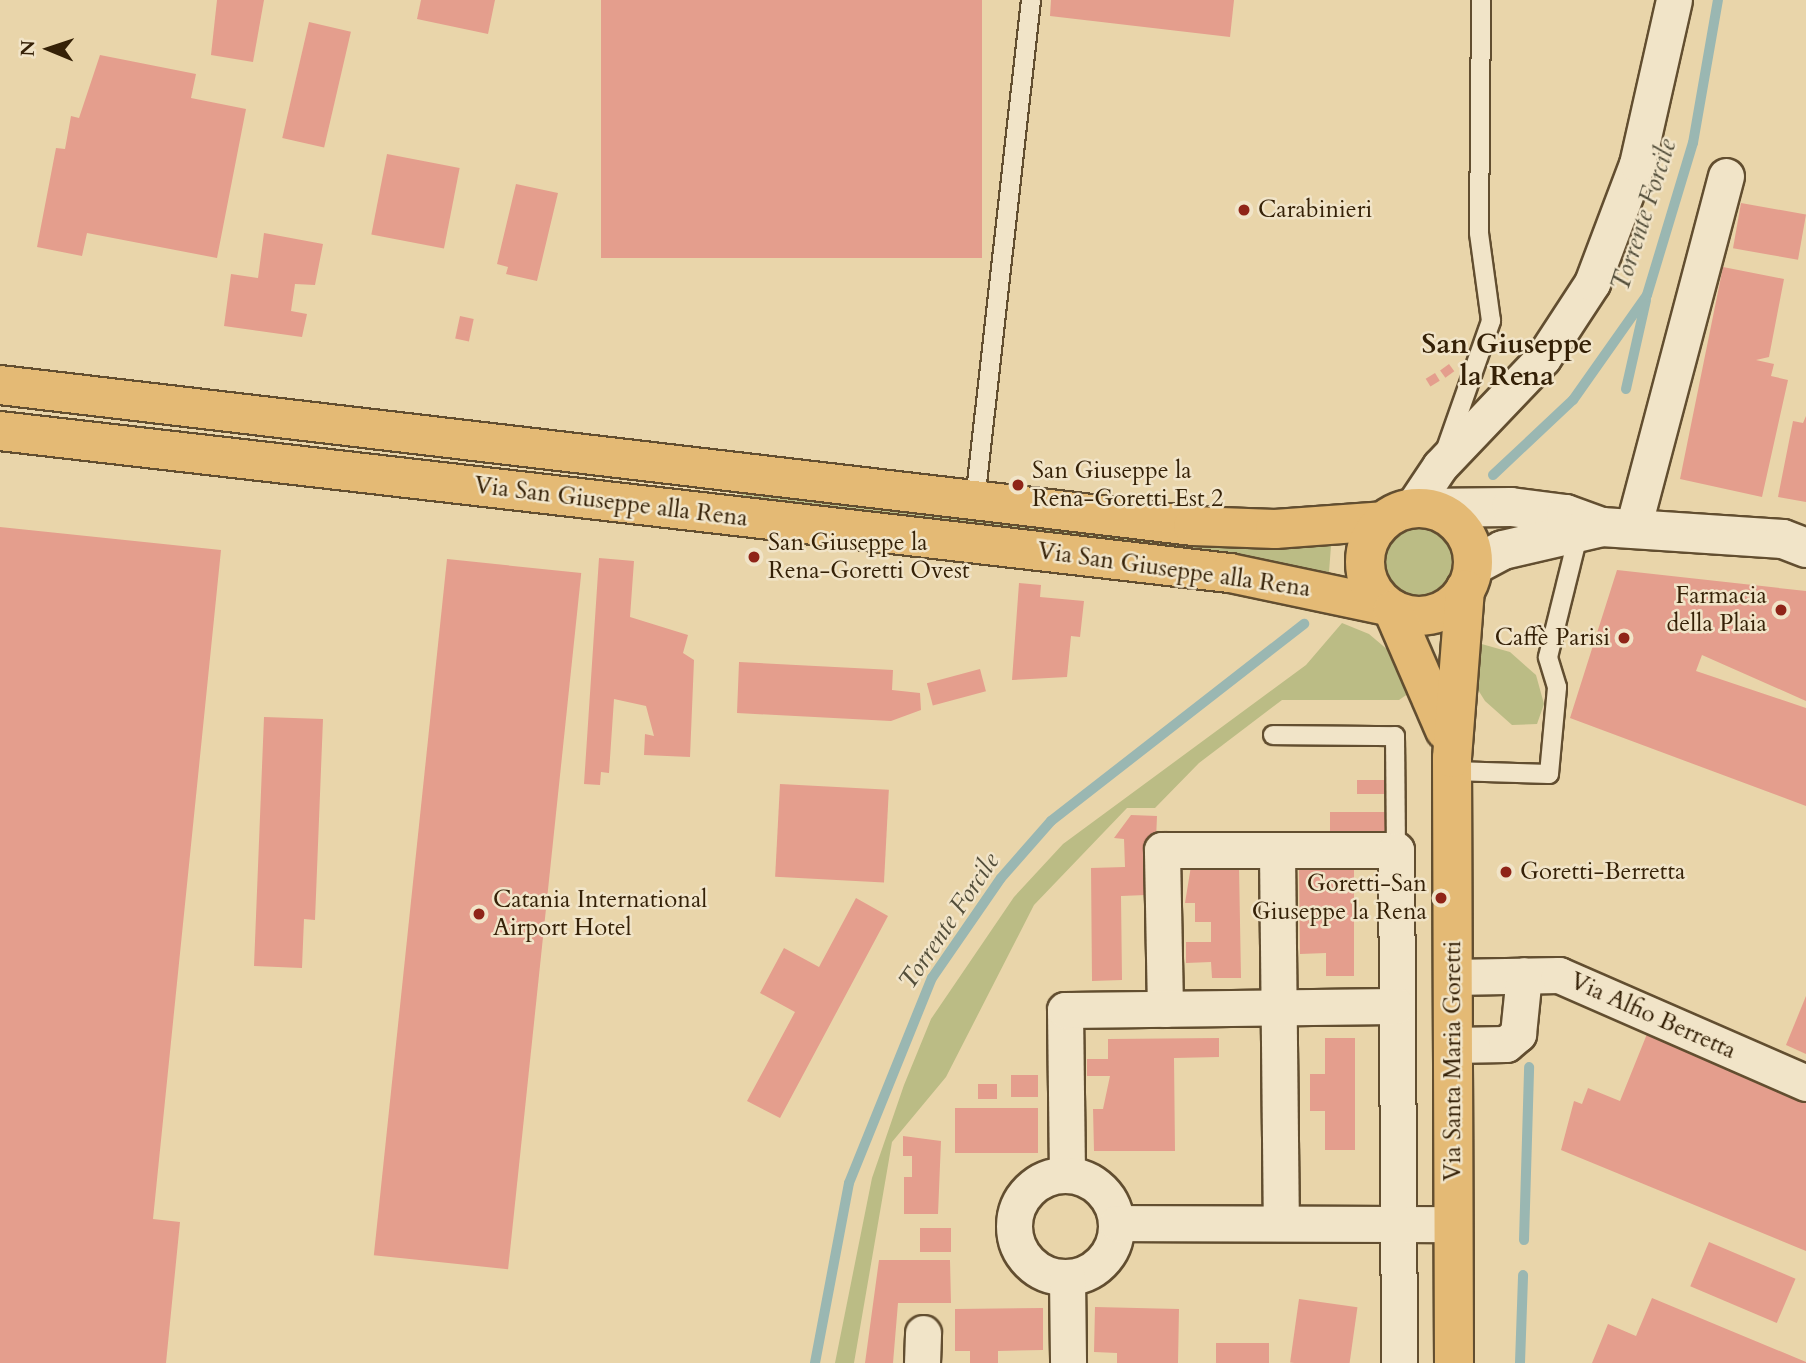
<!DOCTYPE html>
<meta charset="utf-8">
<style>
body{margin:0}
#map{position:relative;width:1806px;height:1363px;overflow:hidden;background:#e9d5aa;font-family:Cardo,serif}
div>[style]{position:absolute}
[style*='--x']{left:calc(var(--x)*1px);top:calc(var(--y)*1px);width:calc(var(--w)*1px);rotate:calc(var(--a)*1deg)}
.green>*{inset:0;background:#bbbc85}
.round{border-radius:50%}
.stream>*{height:10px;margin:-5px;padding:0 5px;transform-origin:5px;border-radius:5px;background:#9ab7b2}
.building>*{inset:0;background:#e49e8d;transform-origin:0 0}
.roads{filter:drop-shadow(2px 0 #624e30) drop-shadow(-2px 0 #624e30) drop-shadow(0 2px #624e30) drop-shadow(0 -2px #624e30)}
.service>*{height:18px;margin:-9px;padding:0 9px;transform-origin:9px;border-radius:9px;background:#f1e4c8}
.minor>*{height:35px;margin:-17.5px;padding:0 17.5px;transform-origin:17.5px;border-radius:17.5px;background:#f1e4c8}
.minor>.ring{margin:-17.5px;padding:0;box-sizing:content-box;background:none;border:35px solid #f1e4c8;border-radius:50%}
.secondary>*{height:38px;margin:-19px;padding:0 19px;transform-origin:19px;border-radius:19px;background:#f1e4c8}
.primary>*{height:38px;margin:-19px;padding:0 19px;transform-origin:19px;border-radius:19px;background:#e4ba75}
.primary>.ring{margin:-19px;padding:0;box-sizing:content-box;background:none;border:38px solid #e4ba75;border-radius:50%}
.dots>*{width:19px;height:19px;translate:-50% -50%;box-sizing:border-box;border:4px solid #f1e4c8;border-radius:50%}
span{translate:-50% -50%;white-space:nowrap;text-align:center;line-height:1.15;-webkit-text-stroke:5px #f1e4c8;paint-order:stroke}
.poi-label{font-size:24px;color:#352107}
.left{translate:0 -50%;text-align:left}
.right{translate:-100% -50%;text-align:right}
.street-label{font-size:24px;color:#352107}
.water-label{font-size:26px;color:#534e3a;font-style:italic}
.quarter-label{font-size:28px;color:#352107;font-weight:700}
.north{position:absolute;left:14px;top:14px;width:70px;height:70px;-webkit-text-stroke:5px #f1e4c8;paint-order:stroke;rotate:272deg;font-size:19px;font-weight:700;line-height:28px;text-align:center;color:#352107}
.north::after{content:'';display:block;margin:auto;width:24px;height:32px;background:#352107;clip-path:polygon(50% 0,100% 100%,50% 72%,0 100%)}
</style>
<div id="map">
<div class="green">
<i style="clip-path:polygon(742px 490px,1255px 546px,1331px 546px,1329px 572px,741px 499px)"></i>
<i class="round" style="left:1384px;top:527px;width:68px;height:68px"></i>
<i style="clip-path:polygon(1342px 623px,1369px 634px,1395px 656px,1415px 689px,1399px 700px,1282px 700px,1199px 763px,1155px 808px,1127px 808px,1034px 905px,946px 1077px,892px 1142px,854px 1363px,835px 1363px,872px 1178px,904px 1085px,931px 1019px,1014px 897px,1063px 844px,1306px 665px)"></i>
<i style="clip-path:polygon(1478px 643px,1510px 652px,1536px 675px,1544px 704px,1537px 724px,1512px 725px,1485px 701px,1475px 685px)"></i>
</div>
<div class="stream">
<i style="--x:1626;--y:389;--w:91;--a:-77.3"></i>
<i style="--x:1493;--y:475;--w:110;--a:-43.2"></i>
<i style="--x:1573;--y:400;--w:128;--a:-54.8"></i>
<i style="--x:1647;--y:295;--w:159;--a:-73.2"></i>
<i style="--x:1693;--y:143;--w:145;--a:-80.1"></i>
<i style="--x:1524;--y:1240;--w:173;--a:-88.3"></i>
<i style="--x:815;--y:1363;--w:183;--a:-79.3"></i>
<i style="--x:849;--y:1183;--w:221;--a:-68"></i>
<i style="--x:932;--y:978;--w:121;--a:-55.4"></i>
<i style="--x:1001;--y:878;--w:76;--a:-48.7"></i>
<i style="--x:1051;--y:821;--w:321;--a:-37.9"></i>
<i style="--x:1520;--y:1363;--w:88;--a:-88"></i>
</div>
<div class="building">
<i style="clip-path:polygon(217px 0,264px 0,253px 62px,211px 55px)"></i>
<i style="clip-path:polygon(421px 0,495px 0,488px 34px,417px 19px)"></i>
<i style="left:601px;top:0;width:381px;height:258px"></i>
<i style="clip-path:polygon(1051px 0,1234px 0,1230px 37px,1050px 16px)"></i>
<i style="left:309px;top:22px;width:43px;height:119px;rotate:13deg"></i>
<i style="clip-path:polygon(100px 55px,196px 74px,191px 98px,246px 109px,217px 258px,87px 233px,82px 256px,37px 247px,56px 148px,65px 149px,71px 116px,79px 118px)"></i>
<i style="left:387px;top:154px;width:74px;height:82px;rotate:11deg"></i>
<i style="clip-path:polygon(516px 184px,558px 193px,537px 281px,506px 274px,508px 267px,497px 264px)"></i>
<i style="left:1741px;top:203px;width:66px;height:46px;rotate:10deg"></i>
<i style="clip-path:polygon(264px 233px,323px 244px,315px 285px,295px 284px,291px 311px,307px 314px,302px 337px,224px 326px,231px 274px,258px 278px)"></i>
<i style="clip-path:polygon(1723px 267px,1784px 279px,1769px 357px,1756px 360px,1774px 364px,1771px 376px,1788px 380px,1762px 497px,1680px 479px)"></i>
<i style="left:460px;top:316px;width:14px;height:23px;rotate:12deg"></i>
<i style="left:1449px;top:364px;width:9px;height:11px;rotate:54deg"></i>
<i style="left:1435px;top:373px;width:9px;height:11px;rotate:58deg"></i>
<i style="clip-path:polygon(1806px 416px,1806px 502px,1778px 497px,1793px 421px,1803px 423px)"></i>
<i style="clip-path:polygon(0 527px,221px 550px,153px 1219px,180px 1222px,166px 1363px,0 1363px)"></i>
<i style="clip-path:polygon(599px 558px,634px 561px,630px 617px,688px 635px,683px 653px,694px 660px,690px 757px,644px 755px,645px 734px,654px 736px,646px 706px,614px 699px,609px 773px,601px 772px,600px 785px,584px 784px)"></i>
<i style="left:447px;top:559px;width:135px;height:700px;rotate:6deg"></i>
<i style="clip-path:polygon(1617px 570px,1806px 591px,1806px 701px,1702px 655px,1696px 671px,1806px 708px,1806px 806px,1570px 718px)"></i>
<i style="clip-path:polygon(1019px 583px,1041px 585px,1040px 597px,1084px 601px,1080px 637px,1071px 636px,1067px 677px,1012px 680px)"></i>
<i style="clip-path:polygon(739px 662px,893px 670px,892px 690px,920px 693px,921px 710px,891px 721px,737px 713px)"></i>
<i style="left:980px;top:669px;width:23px;height:55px;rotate:75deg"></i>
<i style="clip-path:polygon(264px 717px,323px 719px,315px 920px,304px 919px,302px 968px,254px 966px)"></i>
<i style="left:1357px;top:780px;width:28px;height:14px"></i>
<i style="left:780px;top:784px;width:109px;height:93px;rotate:3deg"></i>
<i style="left:1387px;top:812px;width:19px;height:57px;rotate:90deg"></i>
<i style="clip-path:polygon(1131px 815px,1157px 816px,1156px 840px,1145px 840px,1146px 895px,1121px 896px,1122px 980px,1092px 981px,1091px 868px,1125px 867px,1124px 839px,1114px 838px)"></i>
<i style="clip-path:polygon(1299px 864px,1354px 864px,1354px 976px,1326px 976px,1326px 953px,1300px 954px)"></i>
<i style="clip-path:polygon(1191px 866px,1239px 866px,1241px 978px,1212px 978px,1211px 962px,1186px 963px,1186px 942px,1211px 942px,1211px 922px,1195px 922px,1195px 903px,1185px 903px)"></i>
<i style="clip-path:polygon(856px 898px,888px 916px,780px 1118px,747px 1101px,795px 1012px,760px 993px,784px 948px,819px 967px)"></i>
<i style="clip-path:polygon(1806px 996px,1806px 1054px,1786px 1045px)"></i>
<i style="clip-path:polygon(1647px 1034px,1806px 1099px,1806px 1251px,1561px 1150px,1574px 1101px,1582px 1104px,1588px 1088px,1620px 1101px)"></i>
<i style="clip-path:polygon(1219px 1038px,1219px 1057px,1174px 1058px,1175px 1151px,1094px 1151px,1093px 1109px,1103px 1109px,1110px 1076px,1087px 1076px,1087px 1059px,1108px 1059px,1108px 1039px)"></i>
<i style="clip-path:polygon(1325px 1038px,1355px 1038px,1355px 1150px,1325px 1150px,1325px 1111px,1310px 1111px,1310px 1074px,1325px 1074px)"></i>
<i style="left:1038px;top:1075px;width:22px;height:27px;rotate:90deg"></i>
<i style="left:978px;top:1084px;width:19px;height:15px"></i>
<i style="left:1038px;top:1108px;width:45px;height:83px;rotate:90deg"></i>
<i style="clip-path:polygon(903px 1136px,941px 1141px,938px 1214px,904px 1214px,904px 1177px,912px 1177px,912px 1156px,903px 1156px)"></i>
<i style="left:920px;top:1228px;width:31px;height:24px"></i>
<i style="left:1709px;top:1242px;width:94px;height:48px;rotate:23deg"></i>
<i style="clip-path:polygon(879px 1260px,950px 1260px,951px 1303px,898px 1303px,893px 1363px,865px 1363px)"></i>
<i style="clip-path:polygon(1652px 1298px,1806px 1362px,1806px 1363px,1592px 1363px,1608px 1324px,1636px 1336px)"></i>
<i style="left:1299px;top:1299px;width:59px;height:64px;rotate:8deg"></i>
<i style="clip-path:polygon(1095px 1307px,1179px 1309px,1178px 1363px,1117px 1363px,1117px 1353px,1094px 1352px)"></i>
<i style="clip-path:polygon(1043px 1308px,1043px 1350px,998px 1351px,998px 1363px,970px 1363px,970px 1351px,955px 1351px,955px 1309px)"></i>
<i style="left:1269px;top:1343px;width:20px;height:53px;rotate:90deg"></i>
</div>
<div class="roads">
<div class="service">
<i style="--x:1447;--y:446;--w:133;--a:-70.6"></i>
<i style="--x:1491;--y:321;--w:89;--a:-97.8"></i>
<i style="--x:1479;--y:233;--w:233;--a:-89.5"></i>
<i style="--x:975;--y:501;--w:504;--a:-83.62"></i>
<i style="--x:1273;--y:735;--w:122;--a:0.5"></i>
<i style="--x:1395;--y:736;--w:114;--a:89.5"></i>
<i style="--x:1453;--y:771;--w:96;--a:1.8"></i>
<i style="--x:1549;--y:774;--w:87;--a:-84.7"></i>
<i style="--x:1557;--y:687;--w:31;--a:-107"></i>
<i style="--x:1548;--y:657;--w:125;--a:-76.1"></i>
</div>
<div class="minor">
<i style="--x:1412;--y:508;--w:50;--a:-56.3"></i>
<i style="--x:1440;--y:466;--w:149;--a:-46.4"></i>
<i style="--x:1543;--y:358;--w:90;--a:-56.8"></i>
<i style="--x:1592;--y:283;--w:127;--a:-69.3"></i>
<i style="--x:1637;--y:164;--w:168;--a:-77.3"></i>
<i style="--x:1633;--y:528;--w:364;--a:-75.2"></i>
<i style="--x:1277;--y:851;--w:372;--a:89.4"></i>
<i style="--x:1452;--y:977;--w:107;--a:-1.1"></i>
<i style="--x:1559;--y:975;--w:270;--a:23.6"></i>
<i style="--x:1165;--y:1009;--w:159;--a:-91.1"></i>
<i style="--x:1162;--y:850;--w:234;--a:0"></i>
<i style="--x:1396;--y:850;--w:513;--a:89.66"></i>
<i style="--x:1452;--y:1045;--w:54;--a:-1.1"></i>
<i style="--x:1506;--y:1044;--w:16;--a:-40"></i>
<i style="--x:1518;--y:1034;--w:59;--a:-84.2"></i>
<i style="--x:1067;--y:1174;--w:164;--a:-90.7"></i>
<i style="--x:1065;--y:1010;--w:332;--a:-0.7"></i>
<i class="ring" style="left:1014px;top:1175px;width:67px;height:67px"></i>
<i style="--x:1117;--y:1223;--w:336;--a:0.2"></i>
<i style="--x:1067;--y:1277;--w:86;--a:89.3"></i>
<i style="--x:922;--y:1363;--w:30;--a:-88"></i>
</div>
<div class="secondary">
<i style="--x:1422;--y:508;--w:89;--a:-0.6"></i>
<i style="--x:1511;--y:507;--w:55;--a:7.3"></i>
<i style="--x:1566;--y:514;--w:38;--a:20"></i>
<i style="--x:1602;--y:527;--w:181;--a:3.8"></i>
<i style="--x:1783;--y:539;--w:25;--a:21"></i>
<i style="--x:1473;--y:566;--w:34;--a:-28"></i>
<i style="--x:1503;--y:550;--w:102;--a:-13.1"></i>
</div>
<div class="primary">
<i style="--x:0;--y:385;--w:1201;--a:6.74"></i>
<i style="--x:1193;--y:526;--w:82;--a:2.1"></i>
<i style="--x:1275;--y:529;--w:108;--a:-4.2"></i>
<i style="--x:0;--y:431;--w:1238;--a:6.59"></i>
<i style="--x:1230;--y:573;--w:160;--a:11.9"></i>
<i class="ring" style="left:1365px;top:508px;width:70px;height:70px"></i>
<i style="--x:1393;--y:610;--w:131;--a:66.6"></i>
<i style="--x:1454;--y:1363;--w:605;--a:-90.19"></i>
<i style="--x:1452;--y:758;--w:169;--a:-85.6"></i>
</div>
</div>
<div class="dots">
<i style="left:1244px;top:210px;background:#8f2418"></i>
<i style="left:1018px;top:485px;background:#8f2418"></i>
<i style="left:754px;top:557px;background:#8f2418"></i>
<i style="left:1781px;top:610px;background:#8f2418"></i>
<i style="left:1624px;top:638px;background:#8f2418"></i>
<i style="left:1506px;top:872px;background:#8f2418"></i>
<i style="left:1441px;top:898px;background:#8f2418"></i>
<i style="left:479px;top:914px;background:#8f2418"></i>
</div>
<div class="poi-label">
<span class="left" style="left:1258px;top:210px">Carabinieri</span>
<span class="left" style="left:1032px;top:485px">San Giuseppe la<br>Rena-Goretti Est 2</span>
<span class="left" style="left:768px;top:557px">San Giuseppe la<br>Rena-Goretti Ovest</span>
<span class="right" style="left:1767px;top:610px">Farmacia<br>della Plaia</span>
<span class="right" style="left:1610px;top:638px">Caffè Parisi</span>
<span class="left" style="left:1520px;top:872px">Goretti-Berretta</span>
<span class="right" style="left:1427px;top:898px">Goretti-San<br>Giuseppe la Rena</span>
<span class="left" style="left:493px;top:914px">Catania International<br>Airport Hotel</span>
</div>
<div class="street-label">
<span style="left:611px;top:502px;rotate:7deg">Via San Giuseppe alla Rena</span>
<span style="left:1174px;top:570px;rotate:8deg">Via San Giuseppe alla Rena</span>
<span style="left:1653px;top:1016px;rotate:24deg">Via Alfio Berretta</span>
<span style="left:1453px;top:1061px;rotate:-90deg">Via Santa Maria Goretti</span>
</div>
<div class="water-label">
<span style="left:1644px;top:215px;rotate:-72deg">Torrente Forcile</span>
<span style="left:949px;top:921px;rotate:-56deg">Torrente Forcile</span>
</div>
<div class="quarter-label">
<span style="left:1507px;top:360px">San Giuseppe<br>la Rena</span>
</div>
<div class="north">N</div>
</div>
